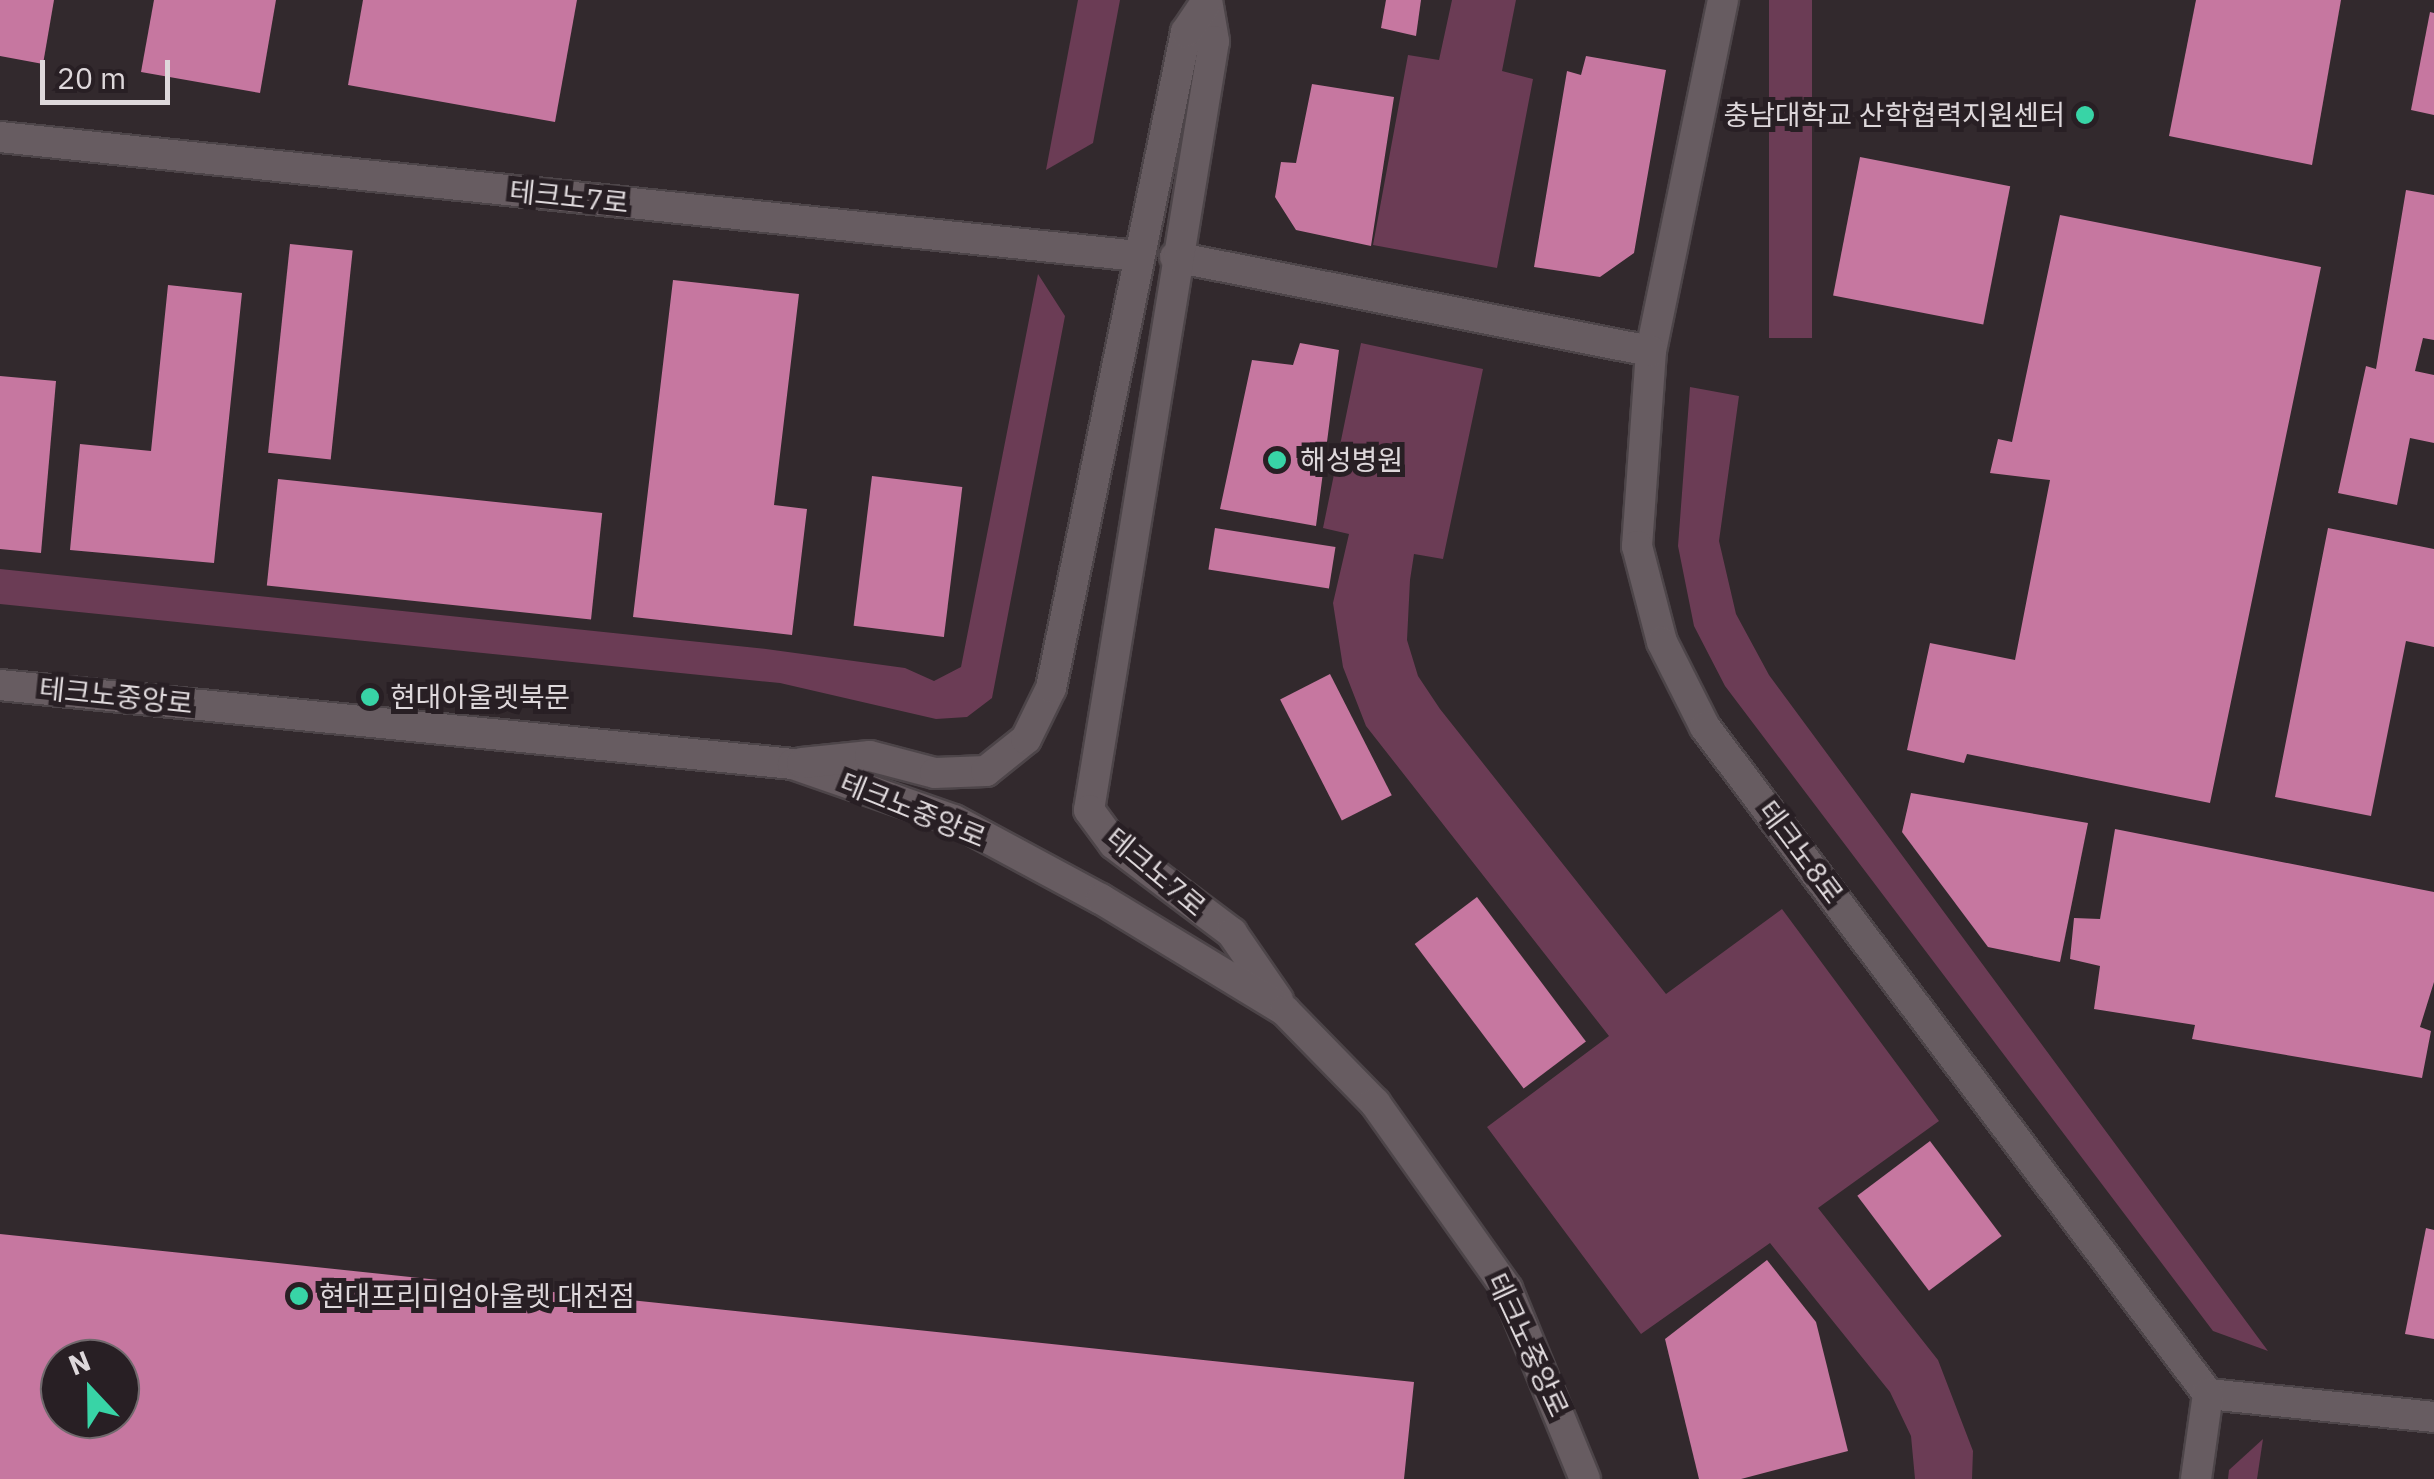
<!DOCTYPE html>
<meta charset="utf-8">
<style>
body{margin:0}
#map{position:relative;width:2434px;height:1479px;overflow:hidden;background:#32292d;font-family:"IBM Plex Sans","Noto Sans KR",sans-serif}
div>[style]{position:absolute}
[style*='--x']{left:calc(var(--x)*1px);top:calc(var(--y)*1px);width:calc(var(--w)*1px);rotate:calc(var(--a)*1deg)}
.green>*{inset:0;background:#6b3c55;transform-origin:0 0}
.building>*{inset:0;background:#c677a0;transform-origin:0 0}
.roads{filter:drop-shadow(2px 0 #4d4549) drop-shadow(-2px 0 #4d4549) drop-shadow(0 2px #4d4549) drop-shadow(0 -2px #4d4549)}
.minor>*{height:30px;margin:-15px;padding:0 15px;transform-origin:15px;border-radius:15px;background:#675c61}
.secondary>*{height:30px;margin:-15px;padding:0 15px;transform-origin:15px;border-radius:15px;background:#675c61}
.dots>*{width:28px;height:28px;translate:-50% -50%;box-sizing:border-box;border:5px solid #281f24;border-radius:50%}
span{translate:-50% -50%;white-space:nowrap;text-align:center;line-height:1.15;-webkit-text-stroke:10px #281f24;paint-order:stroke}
.poi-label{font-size:28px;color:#ded8db}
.right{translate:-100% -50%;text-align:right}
.left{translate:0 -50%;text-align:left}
.street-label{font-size:28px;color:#ded8db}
.north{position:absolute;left:40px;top:1339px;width:100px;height:100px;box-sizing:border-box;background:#281f24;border:2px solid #71696d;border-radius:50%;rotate:338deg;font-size:28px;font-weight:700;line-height:40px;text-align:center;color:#ded8db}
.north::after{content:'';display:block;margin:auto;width:35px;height:45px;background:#38d4a6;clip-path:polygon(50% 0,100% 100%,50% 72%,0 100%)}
.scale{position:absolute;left:40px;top:60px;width:130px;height:45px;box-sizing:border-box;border:5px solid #ded8db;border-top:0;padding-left:12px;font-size:30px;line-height:35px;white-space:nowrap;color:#ded8db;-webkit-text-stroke:8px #281f24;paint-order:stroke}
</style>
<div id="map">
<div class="green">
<i style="clip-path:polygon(1078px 0,1120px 0,1093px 143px,1046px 170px)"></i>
<i style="clip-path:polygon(1452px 0,1516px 0,1502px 71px,1533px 79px,1497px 268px,1373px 245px,1408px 55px,1439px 60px)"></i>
<i style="left:1769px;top:0;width:43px;height:338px"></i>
<i style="clip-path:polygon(1038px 274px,1065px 316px,992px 698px,967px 717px,936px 719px,780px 683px,0 604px,0 569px,766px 649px,905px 668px,934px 681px,961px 667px)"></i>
<i style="clip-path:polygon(1361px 343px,1483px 369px,1443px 559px,1414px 554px,1410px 580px,1407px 640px,1418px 676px,1440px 709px,1666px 994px,1782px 909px,1939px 1121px,1818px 1208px,1938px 1360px,1973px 1451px,1972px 1479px,1915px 1479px,1911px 1436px,1890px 1392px,1770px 1243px,1641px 1334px,1487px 1127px,1609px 1036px,1366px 726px,1343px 667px,1333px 603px,1349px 534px,1323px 528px)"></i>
<i style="clip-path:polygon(1690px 387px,1739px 396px,1719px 541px,1736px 614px,1769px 675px,2268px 1351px,2213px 1331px,1725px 686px,1694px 626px,1678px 546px)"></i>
<i style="clip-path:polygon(2263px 1439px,2257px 1479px,2228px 1479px,2229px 1470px)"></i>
</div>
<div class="building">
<i style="clip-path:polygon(0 0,54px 0,43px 64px,0 56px)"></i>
<i style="clip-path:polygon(154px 0,276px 0,260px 93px,141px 72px)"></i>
<i style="clip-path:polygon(363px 0,577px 0,555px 122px,348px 85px)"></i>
<i style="clip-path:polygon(1386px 0,1421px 0,1416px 36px,1381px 28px)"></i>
<i style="clip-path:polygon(2196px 0,2341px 0,2312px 165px,2169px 136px)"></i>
<i style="clip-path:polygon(2430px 12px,2434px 13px,2434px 115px,2411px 110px)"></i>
<i style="clip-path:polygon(1586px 56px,1666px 70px,1634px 253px,1600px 277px,1534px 267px,1567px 71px,1581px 75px)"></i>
<i style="clip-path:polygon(1312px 84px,1394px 97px,1371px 246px,1296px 230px,1275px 197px,1281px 162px,1296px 163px)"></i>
<i style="left:1860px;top:157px;width:153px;height:141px;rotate:11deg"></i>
<i style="clip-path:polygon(2406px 190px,2434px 195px,2434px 340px,2423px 338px,2415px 371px,2434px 375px,2434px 443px,2410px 438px,2397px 505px,2338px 493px,2366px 366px,2376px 369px)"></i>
<i style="clip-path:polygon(2060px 215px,2321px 267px,2210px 803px,1967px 754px,1964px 763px,1907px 750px,1930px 643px,2015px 660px,2050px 480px,1990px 473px,1998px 439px,2012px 442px)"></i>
<i style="left:290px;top:244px;width:63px;height:210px;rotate:6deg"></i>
<i style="clip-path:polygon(673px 280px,799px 294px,774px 505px,807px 509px,792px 635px,633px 617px)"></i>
<i style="clip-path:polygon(168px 285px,242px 293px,214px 563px,70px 550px,80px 444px,151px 451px)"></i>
<i style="clip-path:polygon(1300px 343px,1339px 350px,1316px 526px,1220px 509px,1252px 360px,1293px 365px)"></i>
<i style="clip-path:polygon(0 376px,56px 381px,41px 553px,0 549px)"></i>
<i style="left:872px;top:476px;width:91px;height:151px;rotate:7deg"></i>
<i style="left:278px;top:479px;width:326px;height:107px;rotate:6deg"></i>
<i style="left:1215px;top:528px;width:122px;height:42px;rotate:9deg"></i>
<i style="clip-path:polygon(2328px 528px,2434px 549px,2434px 647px,2406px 641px,2371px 816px,2275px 797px)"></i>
<i style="left:1330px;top:674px;width:136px;height:56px;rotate:63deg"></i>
<i style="clip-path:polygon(1911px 793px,2088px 823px,2060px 962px,1988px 947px,1902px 832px)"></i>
<i style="clip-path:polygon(2115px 829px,2434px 892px,2434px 982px,2420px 1027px,2431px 1031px,2422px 1078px,2192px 1039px,2195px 1025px,2094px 1009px,2100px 966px,2070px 959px,2074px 918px,2100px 919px)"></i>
<i style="left:1477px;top:897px;width:181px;height:78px;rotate:53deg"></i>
<i style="left:1930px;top:1141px;width:119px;height:91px;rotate:53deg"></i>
<i style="clip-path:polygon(2426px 1228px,2434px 1230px,2434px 1339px,2405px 1334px)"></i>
<i style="clip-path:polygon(evenodd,0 1234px,1414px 1382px,1404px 1479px,0 1479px,0 1234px,60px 1359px,120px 1359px,120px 1419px,60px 1419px,60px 1359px)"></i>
<i style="clip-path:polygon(1767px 1260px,1816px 1322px,1848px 1451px,1741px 1479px,1699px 1479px,1665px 1339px)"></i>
</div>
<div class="roads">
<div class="minor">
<i style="--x:1723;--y:0;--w:358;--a:101.6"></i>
<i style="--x:1651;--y:351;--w:196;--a:94.1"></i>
<i style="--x:1637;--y:546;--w:99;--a:75.4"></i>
<i style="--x:1662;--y:642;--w:95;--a:63.2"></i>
<i style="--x:1705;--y:727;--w:835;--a:52.98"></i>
<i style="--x:2208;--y:1394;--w:227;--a:5.8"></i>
<i style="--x:0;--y:137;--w:1143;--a:5.97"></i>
<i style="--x:1175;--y:257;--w:485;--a:11.2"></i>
<i style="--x:2196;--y:1479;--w:86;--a:-82"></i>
</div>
<div class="secondary">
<i style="--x:1207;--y:0;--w:42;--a:80.3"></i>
<i style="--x:1214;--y:41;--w:779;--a:99.23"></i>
<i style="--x:1089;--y:810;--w:42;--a:53.7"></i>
<i style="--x:1114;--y:844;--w:148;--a:37"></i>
<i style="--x:1232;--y:933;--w:81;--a:55.5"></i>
<i style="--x:0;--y:685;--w:797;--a:5.69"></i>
<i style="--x:793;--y:764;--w:170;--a:19.2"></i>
<i style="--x:954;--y:820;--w:167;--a:28.3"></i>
<i style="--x:1101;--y:899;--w:215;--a:31.3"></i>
<i style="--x:1285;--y:1011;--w:129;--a:45.6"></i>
<i style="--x:1375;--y:1103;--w:228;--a:54.6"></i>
<i style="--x:1507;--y:1289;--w:205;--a:67.7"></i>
<i style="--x:802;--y:763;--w:68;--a:-5.9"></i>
<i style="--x:870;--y:756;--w:67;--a:14.7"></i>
<i style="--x:935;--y:773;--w:51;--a:-2.2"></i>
<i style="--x:986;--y:771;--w:51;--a:-38.7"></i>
<i style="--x:1026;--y:739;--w:57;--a:-63.9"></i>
<i style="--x:1051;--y:688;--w:670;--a:-78.37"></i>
<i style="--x:1186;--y:32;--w:37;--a:-56"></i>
</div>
</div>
<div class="dots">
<i style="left:2085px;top:115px;background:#38d4a6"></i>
<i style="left:1277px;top:460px;background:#38d4a6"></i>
<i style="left:370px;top:697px;background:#38d4a6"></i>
<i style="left:299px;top:1296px;background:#38d4a6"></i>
</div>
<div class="poi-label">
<span class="right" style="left:2065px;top:115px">충남대학교 산학협력지원센터</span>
<span class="left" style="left:1300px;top:460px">해성병원</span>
<span class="left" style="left:390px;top:697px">현대아울렛북문</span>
<span class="left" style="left:319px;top:1296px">현대프리미엄아울렛 대전점</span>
</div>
<div class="street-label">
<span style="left:569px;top:197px;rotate:6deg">테크노7로</span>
<span style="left:116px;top:696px;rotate:6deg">테크노중앙로</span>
<span style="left:913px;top:810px;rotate:22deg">테크노중앙로</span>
<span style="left:1801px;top:852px;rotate:53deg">테크노8로</span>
<span style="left:1156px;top:872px;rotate:40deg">테크노7로</span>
<span style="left:1528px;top:1345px;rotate:65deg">테크노중앙로</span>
</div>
<div class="north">N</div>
<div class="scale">20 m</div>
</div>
